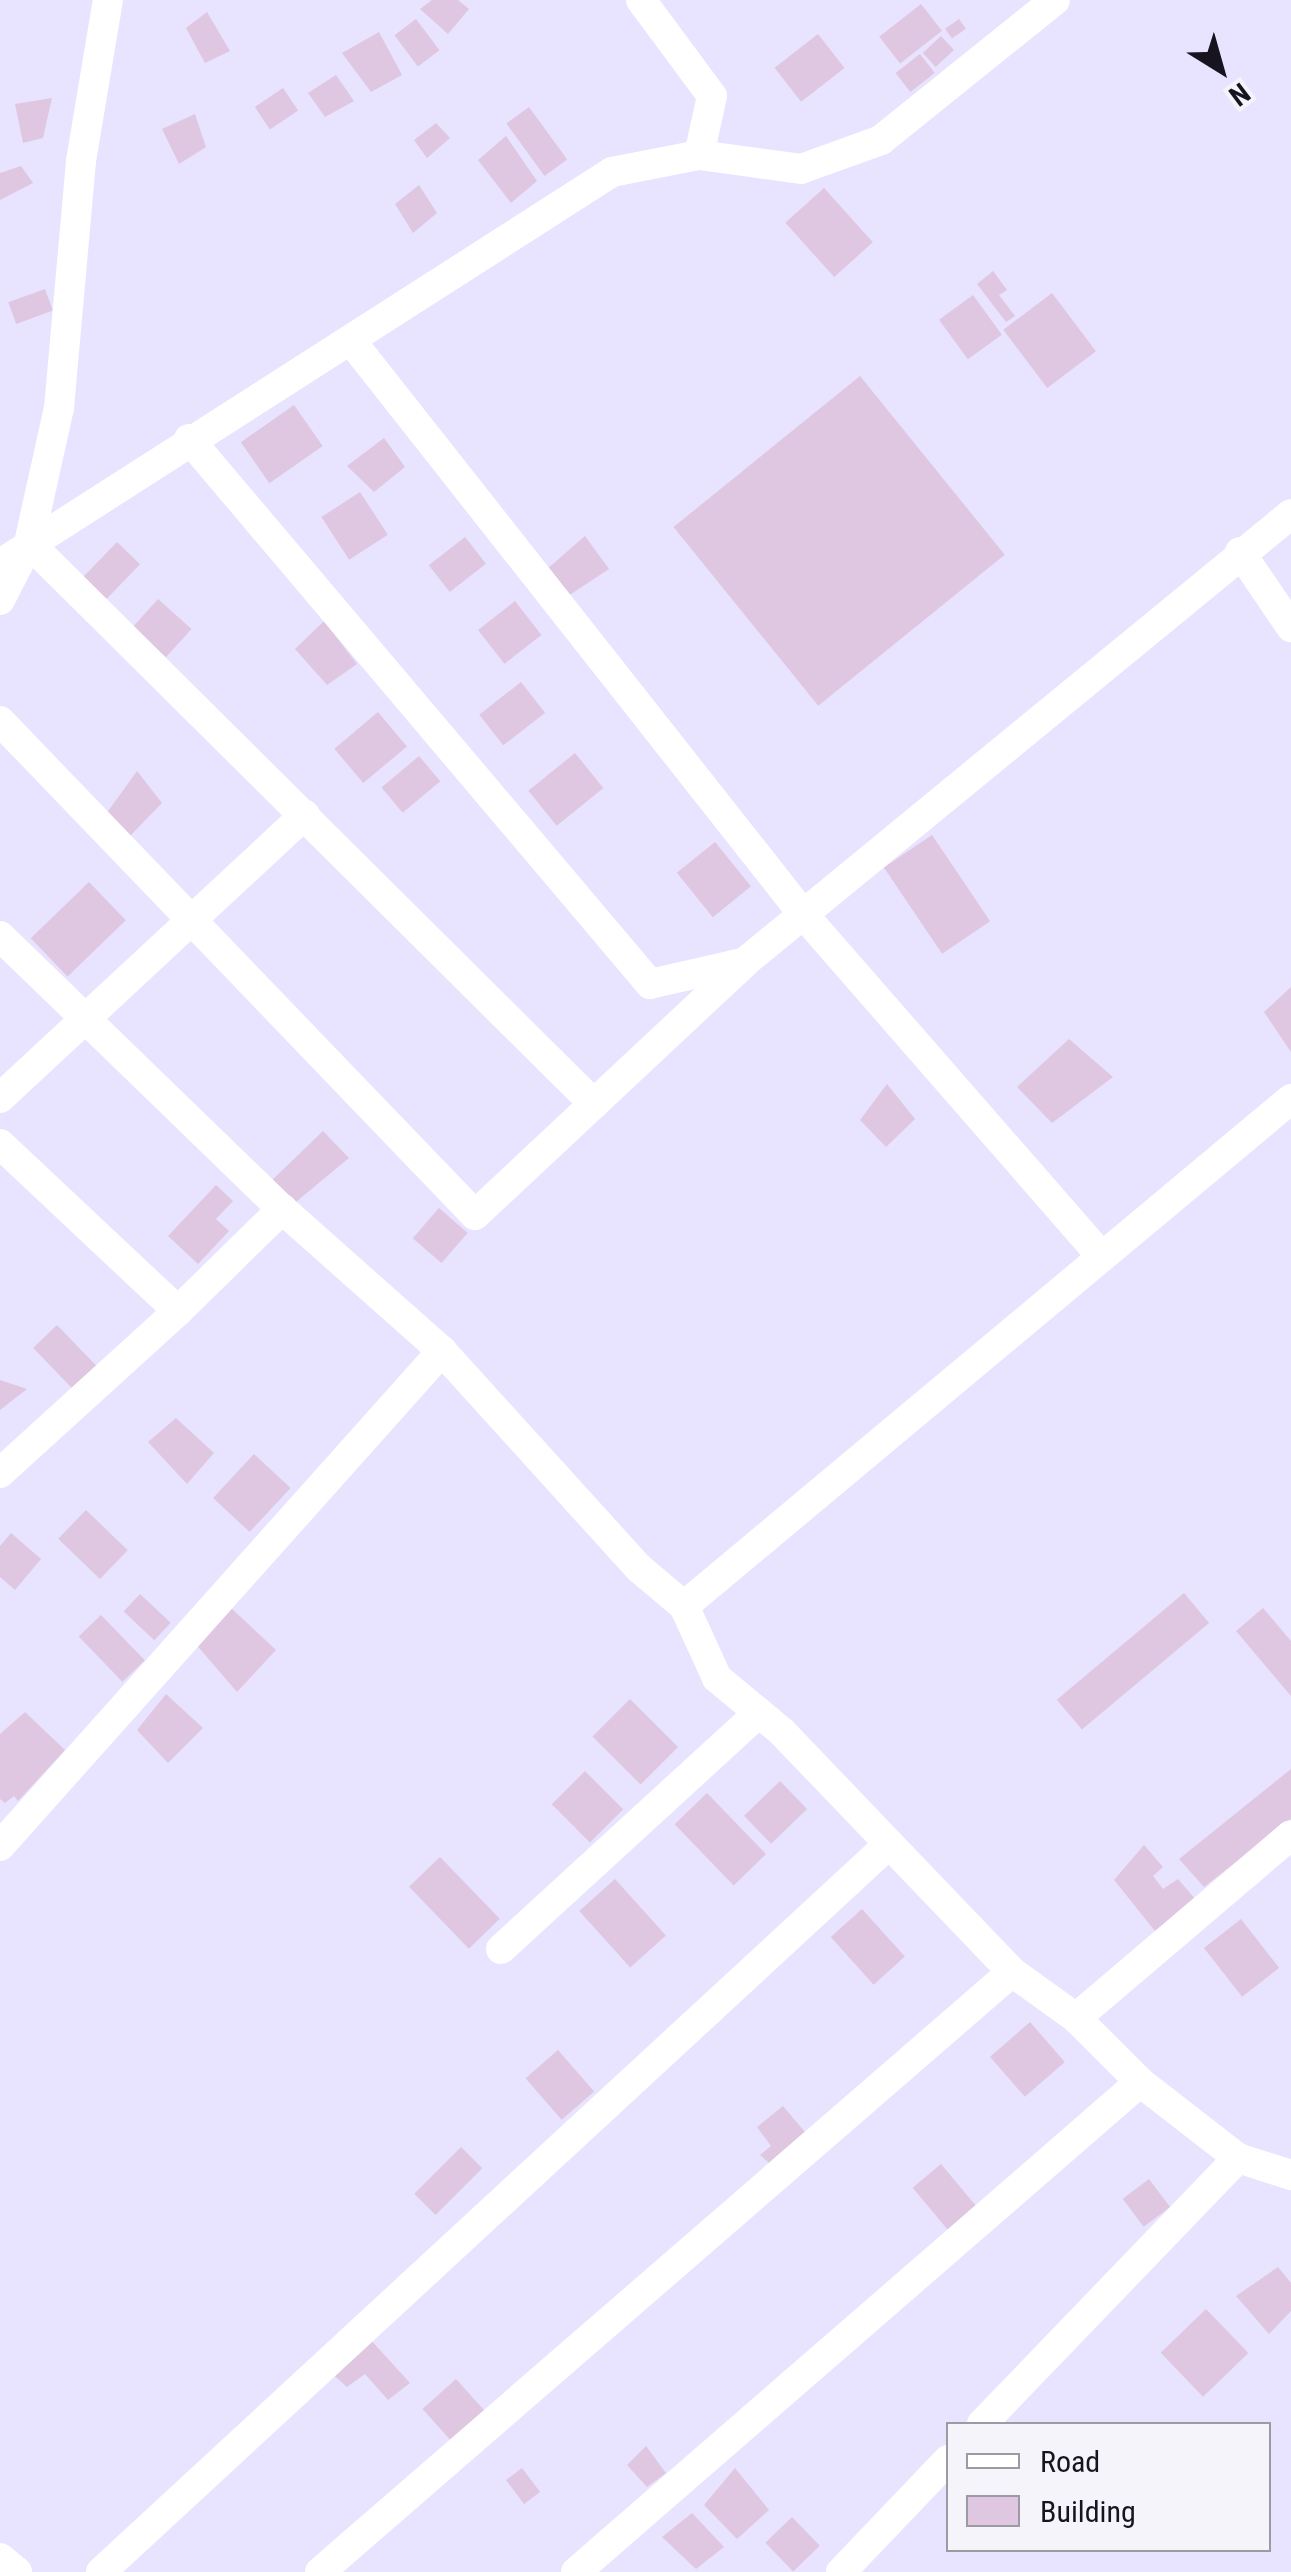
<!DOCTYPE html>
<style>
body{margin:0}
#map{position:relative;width:1291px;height:2572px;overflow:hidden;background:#e8e3fe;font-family:"Roboto Condensed",sans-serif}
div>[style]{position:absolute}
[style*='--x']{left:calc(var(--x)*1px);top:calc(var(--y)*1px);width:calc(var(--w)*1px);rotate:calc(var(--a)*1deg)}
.building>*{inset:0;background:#dfc7e2;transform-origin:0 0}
.minor>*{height:30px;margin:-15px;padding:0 15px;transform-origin:15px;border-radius:15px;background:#fff}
span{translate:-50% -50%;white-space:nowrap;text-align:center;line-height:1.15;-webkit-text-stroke:9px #f5f4fa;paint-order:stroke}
.legend{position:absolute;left:946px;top:2422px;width:325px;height:130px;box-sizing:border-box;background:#f5f4fa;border:2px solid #9c9aa2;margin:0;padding:12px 18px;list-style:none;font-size:30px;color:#17141f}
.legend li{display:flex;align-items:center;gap:20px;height:50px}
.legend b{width:50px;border:2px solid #9c9aa2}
.north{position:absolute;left:1171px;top:20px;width:100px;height:100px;-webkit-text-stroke:8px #f5f4fa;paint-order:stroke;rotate:143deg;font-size:28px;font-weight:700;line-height:40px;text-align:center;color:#17141f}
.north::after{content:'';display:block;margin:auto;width:35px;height:45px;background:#17141f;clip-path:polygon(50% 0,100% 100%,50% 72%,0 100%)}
</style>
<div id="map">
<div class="building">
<i style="clip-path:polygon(432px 0,458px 0,469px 9px,448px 34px,420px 9px)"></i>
<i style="left:921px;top:4px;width:34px;height:53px;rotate:52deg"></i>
<i style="clip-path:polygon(207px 12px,230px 51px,205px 63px,186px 28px)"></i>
<i style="left:416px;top:19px;width:39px;height:27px;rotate:53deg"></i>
<i style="left:959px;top:19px;width:12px;height:17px;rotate:55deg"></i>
<i style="clip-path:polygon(379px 32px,402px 75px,371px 92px,342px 53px)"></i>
<i style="left:818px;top:34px;width:43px;height:55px;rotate:52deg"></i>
<i style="left:941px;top:36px;width:19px;height:25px;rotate:47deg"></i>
<i style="left:920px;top:54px;width:24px;height:31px;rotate:52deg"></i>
<i style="clip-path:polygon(336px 75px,354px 101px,325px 117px,308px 93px)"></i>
<i style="left:283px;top:88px;width:27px;height:34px;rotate:56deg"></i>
<i style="clip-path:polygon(52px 98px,43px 138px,23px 143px,15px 104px)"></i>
<i style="left:529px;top:107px;width:65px;height:28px;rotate:54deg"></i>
<i style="clip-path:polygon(195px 114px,206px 147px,179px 164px,162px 129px)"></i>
<i style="clip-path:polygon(436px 123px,450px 138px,427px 158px,414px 140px)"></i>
<i style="clip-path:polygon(506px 136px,537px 181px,511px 203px,478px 160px)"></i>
<i style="clip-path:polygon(21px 166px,33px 183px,0 200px,0 173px)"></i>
<i style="clip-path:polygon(419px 185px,437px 213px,413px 233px,395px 204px)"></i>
<i style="left:824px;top:188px;width:73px;height:52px;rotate:48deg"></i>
<i style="clip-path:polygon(993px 271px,1007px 290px,999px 295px,1015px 316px,1006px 322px,977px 284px)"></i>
<i style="left:45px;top:289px;width:23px;height:39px;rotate:70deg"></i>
<i style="left:1052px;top:293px;width:73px;height:61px;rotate:53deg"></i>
<i style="left:973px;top:295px;width:49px;height:42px;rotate:54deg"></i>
<i style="left:860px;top:376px;width:230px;height:240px;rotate:51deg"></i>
<i style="left:294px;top:405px;width:50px;height:65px;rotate:55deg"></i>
<i style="clip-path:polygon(384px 438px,405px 467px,374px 492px,347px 466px)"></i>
<i style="left:360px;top:492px;width:51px;height:46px;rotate:57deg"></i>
<i style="clip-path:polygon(585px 536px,609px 569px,568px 596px,547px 569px)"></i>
<i style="left:465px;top:537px;width:34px;height:46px;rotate:52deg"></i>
<i style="left:117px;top:542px;width:32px;height:50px;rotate:44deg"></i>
<i style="left:158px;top:599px;width:45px;height:38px;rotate:42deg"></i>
<i style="left:515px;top:601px;width:43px;height:47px;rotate:52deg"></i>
<i style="clip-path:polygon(324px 621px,357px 664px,327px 685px,295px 649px)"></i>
<i style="left:521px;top:682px;width:39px;height:53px;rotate:52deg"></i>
<i style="left:378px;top:712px;width:45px;height:57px;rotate:50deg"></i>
<i style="left:575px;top:753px;width:45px;height:60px;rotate:51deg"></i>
<i style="left:419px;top:756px;width:33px;height:49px;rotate:50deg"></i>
<i style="clip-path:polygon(137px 771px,162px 803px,129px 837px,106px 814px)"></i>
<i style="left:932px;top:835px;width:104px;height:58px;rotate:56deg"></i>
<i style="left:715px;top:842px;width:57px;height:49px;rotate:51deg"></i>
<i style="left:89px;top:882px;width:53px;height:81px;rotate:46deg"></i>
<i style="clip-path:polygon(1291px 987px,1291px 1052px,1264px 1012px)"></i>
<i style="clip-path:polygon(1069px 1039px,1113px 1077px,1052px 1123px,1017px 1087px)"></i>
<i style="clip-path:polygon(887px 1084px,915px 1119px,886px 1147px,860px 1120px)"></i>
<i style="clip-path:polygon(323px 1131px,349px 1158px,291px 1206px,269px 1183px)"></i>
<i style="clip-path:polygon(216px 1185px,233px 1201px,216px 1219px,229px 1231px,198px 1264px,168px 1236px)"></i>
<i style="left:439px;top:1208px;width:38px;height:40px;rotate:41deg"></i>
<i style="left:57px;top:1325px;width:58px;height:33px;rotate:46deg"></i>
<i style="clip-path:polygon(0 1380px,27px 1389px,0 1410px)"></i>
<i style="clip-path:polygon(176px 1418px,214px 1453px,187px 1484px,148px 1442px)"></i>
<i style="left:254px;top:1454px;width:50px;height:60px;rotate:43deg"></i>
<i style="left:86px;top:1510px;width:58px;height:40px;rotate:44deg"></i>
<i style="clip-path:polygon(11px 1533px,41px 1559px,15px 1590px,0 1577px,0 1546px)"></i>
<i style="left:1184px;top:1593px;width:39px;height:166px;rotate:50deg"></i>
<i style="left:140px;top:1594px;width:42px;height:24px;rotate:43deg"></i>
<i style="clip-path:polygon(231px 1608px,276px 1650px,237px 1692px,194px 1642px)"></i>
<i style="clip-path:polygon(1263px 1608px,1291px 1641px,1291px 1696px,1236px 1631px)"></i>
<i style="left:101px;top:1615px;width:63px;height:31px;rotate:46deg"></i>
<i style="clip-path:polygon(166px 1694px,203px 1728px,168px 1763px,137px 1730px)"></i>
<i style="left:630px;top:1699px;width:68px;height:53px;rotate:45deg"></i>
<i style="clip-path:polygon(25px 1712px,65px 1750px,18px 1801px,14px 1796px,5px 1803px,0 1799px,0 1734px)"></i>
<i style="clip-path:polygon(1291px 1769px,1291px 1819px,1204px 1887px,1179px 1859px)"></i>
<i style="left:585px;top:1771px;width:54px;height:47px;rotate:45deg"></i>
<i style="left:780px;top:1781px;width:39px;height:50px;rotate:46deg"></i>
<i style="left:707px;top:1793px;width:85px;height:45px;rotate:46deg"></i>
<i style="clip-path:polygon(1144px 1845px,1163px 1867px,1153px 1876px,1163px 1889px,1178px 1879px,1196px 1900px,1155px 1931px,1114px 1880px)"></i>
<i style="left:440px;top:1857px;width:86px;height:43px;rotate:46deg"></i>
<i style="left:615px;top:1879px;width:76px;height:48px;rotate:48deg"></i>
<i style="left:862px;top:1909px;width:64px;height:42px;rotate:48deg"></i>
<i style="left:1241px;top:1919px;width:62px;height:47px;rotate:52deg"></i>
<i style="left:1030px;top:2022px;width:53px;height:53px;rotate:49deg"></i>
<i style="left:558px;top:2050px;width:55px;height:43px;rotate:49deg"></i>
<i style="clip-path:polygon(783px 2106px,810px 2138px,775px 2168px,760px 2155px,771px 2146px,757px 2127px)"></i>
<i style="left:461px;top:2147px;width:30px;height:66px;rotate:45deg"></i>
<i style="left:941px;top:2164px;width:55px;height:37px;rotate:50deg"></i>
<i style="left:1149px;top:2179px;width:35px;height:33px;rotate:53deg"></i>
<i style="clip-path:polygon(1278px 2267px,1291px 2283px,1291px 2311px,1269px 2334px,1236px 2296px)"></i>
<i style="left:1206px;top:2309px;width:61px;height:63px;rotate:46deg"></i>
<i style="clip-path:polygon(369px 2338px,410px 2383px,388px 2400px,365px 2374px,347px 2387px,327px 2369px)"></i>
<i style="left:456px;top:2379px;width:50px;height:45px;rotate:48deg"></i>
<i style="clip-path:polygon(646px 2446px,666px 2473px,647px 2487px,627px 2465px)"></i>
<i style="left:522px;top:2468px;width:30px;height:20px;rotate:53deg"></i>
<i style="clip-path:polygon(735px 2468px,769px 2510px,737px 2539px,704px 2505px)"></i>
<i style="clip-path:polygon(692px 2513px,724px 2547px,696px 2569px,662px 2537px)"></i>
<i style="left:792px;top:2517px;width:40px;height:37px;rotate:46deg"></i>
</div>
<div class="minor">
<i style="--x:641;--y:0;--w:119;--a:53.5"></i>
<i style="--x:712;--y:96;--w:60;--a:102.4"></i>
<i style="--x:352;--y:342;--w:728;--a:51.75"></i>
<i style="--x:803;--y:914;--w:454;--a:48.9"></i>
<i style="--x:189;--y:439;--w:714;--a:49.77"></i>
<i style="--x:650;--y:984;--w:94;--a:-12.9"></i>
<i style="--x:29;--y:543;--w:796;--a:44.8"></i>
<i style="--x:1240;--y:552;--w:91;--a:55.8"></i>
<i style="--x:0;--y:564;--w:727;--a:-32.64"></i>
<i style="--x:612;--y:172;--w:89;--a:-11.1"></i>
<i style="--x:699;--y:155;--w:103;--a:7.8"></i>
<i style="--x:801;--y:169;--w:85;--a:-19.9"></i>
<i style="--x:881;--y:140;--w:223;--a:-38.8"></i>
<i style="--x:0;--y:600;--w:64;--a:-63"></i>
<i style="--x:29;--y:543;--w:138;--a:-77.5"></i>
<i style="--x:59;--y:408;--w:248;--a:-84.9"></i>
<i style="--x:81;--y:161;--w:163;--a:-80.5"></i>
<i style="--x:0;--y:721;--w:685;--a:46.12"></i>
<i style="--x:475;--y:1215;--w:370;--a:-43.1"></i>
<i style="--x:745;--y:962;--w:706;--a:-39.37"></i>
<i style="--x:0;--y:936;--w:392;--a:44.1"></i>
<i style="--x:282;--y:1209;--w:214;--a:41.6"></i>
<i style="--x:442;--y:1351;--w:294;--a:47.8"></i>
<i style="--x:640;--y:1569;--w:57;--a:40.1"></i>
<i style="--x:684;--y:1606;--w:79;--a:65.4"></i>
<i style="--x:717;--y:1678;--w:85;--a:39.7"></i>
<i style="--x:782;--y:1732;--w:332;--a:46.2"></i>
<i style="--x:1012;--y:1972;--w:79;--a:35.7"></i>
<i style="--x:1076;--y:2018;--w:91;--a:45"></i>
<i style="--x:1140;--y:2082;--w:124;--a:37.8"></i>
<i style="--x:1238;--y:2158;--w:56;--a:17.8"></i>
<i style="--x:0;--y:1098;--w:416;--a:-42.9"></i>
<i style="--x:0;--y:1144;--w:244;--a:43.2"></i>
<i style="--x:0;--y:1473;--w:241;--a:-42.3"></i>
<i style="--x:178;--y:1311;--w:146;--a:-44.4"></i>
<i style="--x:684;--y:1606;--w:791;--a:-39.87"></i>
<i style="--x:0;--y:1846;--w:664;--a:-48.24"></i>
<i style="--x:501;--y:1949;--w:350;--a:-42.5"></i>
<i style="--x:1076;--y:2018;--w:282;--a:-40.4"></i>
<i style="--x:982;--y:2424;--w:369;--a:-46.1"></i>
<i style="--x:0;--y:2558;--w:22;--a:39"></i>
<i style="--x:101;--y:2572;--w:1071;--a:-42.73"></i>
<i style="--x:320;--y:2572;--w:916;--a:-40.93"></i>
<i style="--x:576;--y:2572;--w:747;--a:-40.98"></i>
<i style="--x:841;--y:2572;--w:155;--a:-46.3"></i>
</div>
<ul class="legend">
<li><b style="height:12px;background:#fff"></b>Road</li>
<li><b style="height:28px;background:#dfc7e2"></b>Building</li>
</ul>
<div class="north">N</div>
</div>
